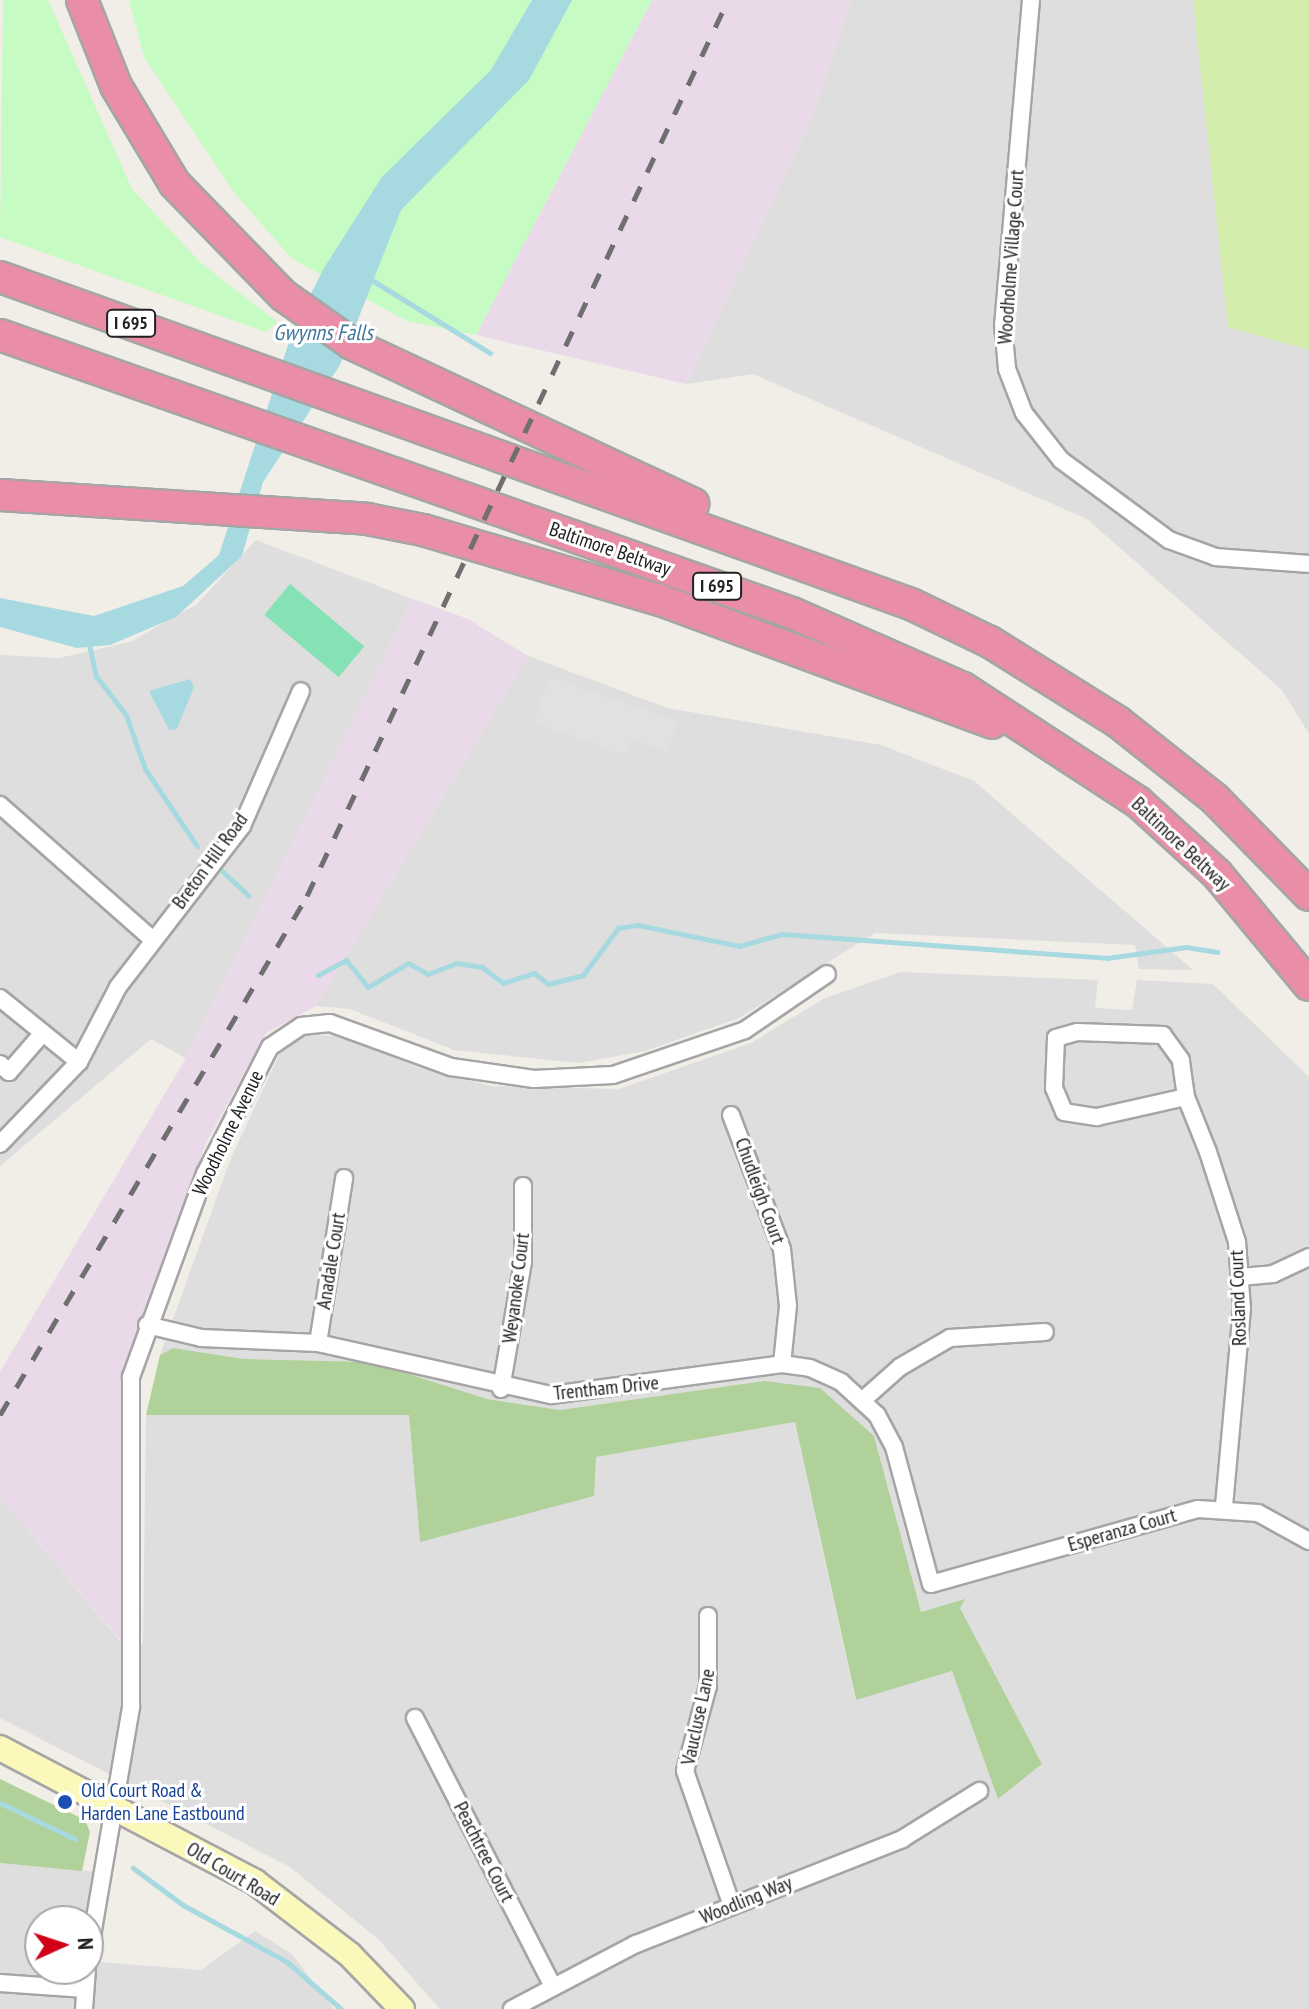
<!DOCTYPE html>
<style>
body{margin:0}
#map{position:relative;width:1309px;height:2009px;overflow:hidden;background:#f1ede7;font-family:"PT Sans Narrow",sans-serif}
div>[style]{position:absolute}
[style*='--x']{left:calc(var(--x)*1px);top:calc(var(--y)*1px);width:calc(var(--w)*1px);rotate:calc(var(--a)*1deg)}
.residential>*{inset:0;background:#dfdede}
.industrial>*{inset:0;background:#ead9e9}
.grass>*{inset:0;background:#d2ecac}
.forest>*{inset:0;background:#b1d19b}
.park>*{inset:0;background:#c6fbc4}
.pitch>*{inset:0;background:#84e2b4;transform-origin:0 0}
.parking>*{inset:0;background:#e1e1e1}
.water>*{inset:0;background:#a7d9e0}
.stream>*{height:5px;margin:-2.5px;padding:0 2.5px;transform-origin:2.5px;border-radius:2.5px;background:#a7d9e0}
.roads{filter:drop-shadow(2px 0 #a5a5a5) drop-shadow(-2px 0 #a5a5a5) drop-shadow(0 2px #a5a5a5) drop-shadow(0 -2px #a5a5a5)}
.street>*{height:16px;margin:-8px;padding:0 8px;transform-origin:8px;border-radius:8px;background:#fff}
.secondary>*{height:24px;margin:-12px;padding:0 12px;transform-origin:12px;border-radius:12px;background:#fbf8bb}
.highway>*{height:30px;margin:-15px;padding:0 15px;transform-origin:15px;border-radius:15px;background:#ea8ea8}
.rail>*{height:5px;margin-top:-2.5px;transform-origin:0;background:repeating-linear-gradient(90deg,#6f6f6f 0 16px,transparent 0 32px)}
.dots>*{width:22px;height:22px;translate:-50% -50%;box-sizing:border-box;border:4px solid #fff;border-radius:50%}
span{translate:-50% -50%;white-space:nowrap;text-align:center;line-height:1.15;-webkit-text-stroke:6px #fff;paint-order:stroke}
.shield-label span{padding:2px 6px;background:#fff;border:2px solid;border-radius:6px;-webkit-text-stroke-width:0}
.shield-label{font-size:18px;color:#212121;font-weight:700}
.street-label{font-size:20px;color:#212121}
.transit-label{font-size:20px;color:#164399}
.left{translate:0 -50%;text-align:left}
.water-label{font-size:22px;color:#41789c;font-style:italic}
.north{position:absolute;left:24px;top:1905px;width:80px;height:80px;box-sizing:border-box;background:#fff;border:2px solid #a6a6a6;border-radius:50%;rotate:87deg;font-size:22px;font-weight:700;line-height:32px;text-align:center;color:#212121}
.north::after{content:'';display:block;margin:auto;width:28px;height:36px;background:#d10016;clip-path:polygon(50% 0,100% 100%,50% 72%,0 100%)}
</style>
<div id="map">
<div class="residential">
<i style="clip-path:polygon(851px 0,1193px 0,1228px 326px,1309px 350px,1309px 734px,1282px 690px,1087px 519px,753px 374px,686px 384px,812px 117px)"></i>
<i style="clip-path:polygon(256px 540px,413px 599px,186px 1058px,151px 1039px,0 1166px,0 655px,59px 658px,130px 642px,197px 604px)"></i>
<i style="clip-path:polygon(528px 656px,667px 708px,881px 745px,974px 781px,1193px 970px,1139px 969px,1135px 945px,875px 933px,739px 1018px,645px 1051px,578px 1063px,454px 1050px,350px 1009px,316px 1006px)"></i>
<i style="clip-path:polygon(900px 972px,1098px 980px,1095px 1008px,1132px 1010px,1137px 980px,1213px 984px,1309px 1077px,1309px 2009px,440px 2009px,379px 1940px,290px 1867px,0 1718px,0 1496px,122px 1643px,143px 1643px,146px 1415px,409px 1415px,420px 1541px,596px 1457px,795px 1422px,855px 1699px,952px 1671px,998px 1799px,1042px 1764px,960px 1608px,921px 1613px,897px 1525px,764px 1381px,560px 1410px,487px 1399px,371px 1362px,244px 1359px,173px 1348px,160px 1355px,231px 1158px,280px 1053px,305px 1035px,346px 1036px,420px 1068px,491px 1086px,619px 1089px,751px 1043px,823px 999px)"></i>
<i style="clip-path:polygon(evenodd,0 1863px,111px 1873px,100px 1962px,201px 1970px,255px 1931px,292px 1954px,334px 2009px,0 2009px,0 1863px,40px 1921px,88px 1921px,88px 1969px,40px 1969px,40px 1921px)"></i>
</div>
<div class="industrial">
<i style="clip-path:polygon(652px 0,851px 0,812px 117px,686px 384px,476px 335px)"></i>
<i style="clip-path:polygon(413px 599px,468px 619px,528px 656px,316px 1006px,266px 1033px,205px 1145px,121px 1387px,123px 1643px,0 1496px,0 1372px,186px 1058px)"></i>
</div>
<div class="grass">
<i style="clip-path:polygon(1193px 0,1309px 0,1309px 350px,1228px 327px)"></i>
</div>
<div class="forest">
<i style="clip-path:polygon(173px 1348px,244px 1359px,371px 1362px,487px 1399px,560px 1410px,764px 1381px,820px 1388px,874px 1436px,921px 1612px,965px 1599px,960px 1608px,1042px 1764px,998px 1799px,952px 1671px,856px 1700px,795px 1422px,596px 1457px,594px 1496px,420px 1542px,409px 1415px,146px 1415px,160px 1355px)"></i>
<i style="clip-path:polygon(0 1779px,85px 1820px,90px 1832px,82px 1871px,0 1863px)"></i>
</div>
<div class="park">
<i style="clip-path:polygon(3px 0,48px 0,132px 189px,200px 262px,277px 322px,266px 332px,0 237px)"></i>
<i style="clip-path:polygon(129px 0,652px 0,476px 335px,407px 321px,292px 259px,233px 191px,144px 57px)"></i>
</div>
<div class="pitch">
<i style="left:290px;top:584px;width:97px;height:40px;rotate:40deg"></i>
</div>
<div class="parking">
<i style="clip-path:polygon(549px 676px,678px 721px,667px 752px,631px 739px,625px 755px,533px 723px)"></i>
</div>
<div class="water">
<i style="clip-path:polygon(532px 0,572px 0,529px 80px,401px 210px,340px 365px,263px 482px,242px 556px,176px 617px,110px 645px,77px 648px,0 627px,0 598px,94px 616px,183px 586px,219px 555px,294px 327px,324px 268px,382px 177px,491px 70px)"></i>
<i style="clip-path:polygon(190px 679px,194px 687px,177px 729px,169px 730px,149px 691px)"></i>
</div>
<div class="stream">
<i style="--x:365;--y:276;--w:147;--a:31.6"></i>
<i style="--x:89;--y:644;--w:33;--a:78"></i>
<i style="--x:96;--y:676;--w:49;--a:52.4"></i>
<i style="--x:126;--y:715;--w:57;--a:70.6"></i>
<i style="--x:145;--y:769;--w:93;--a:56"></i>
<i style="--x:221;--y:870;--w:38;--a:43"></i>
<i style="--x:318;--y:975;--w:32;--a:-28"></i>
<i style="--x:346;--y:960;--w:35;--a:51"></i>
<i style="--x:368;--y:987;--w:47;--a:-31"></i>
<i style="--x:408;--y:963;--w:23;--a:29"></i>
<i style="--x:428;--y:974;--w:30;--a:-21"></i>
<i style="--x:456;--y:963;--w:26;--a:9"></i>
<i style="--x:482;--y:967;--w:26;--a:37"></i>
<i style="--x:503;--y:983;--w:33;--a:-18"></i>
<i style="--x:534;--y:973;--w:18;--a:38"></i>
<i style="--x:548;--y:984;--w:36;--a:-14"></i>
<i style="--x:583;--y:975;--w:59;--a:-53.3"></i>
<i style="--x:618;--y:928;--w:20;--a:-9"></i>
<i style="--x:638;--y:925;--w:103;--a:11.7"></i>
<i style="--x:739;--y:946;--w:45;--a:-15.6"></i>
<i style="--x:782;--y:934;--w:326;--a:4.2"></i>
<i style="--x:1107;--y:958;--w:80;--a:-7.9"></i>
<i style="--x:1186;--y:947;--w:32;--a:9"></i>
<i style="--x:0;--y:1803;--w:83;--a:25.6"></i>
<i style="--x:133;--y:1868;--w:62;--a:36.5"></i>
<i style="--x:183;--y:1905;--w:119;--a:28.7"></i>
<i style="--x:287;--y:1962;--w:72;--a:41"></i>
</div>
<div class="roads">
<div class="street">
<i style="--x:1031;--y:0;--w:325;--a:94.9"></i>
<i style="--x:1003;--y:324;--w:45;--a:84.9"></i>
<i style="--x:1007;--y:369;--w:47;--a:68.9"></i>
<i style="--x:1024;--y:413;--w:60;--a:51.8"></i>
<i style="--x:1061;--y:460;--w:134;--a:36.5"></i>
<i style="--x:1169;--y:540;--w:50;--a:19.9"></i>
<i style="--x:1216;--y:557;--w:93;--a:4.3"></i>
<i style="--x:0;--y:805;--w:204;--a:41.4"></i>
<i style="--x:0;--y:998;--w:102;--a:39"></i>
<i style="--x:0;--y:1064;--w:12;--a:42"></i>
<i style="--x:9;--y:1072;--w:49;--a:-49.1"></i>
<i style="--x:1186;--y:1097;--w:37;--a:-98"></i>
<i style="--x:1181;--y:1060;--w:31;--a:-126"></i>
<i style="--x:1163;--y:1035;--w:86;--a:-178"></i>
<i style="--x:1077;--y:1032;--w:22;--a:164"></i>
<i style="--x:1056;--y:1038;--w:50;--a:92.3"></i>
<i style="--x:1054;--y:1088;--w:26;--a:67"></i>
<i style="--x:1064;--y:1112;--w:33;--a:9"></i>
<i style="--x:1097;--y:1117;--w:91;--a:-12.7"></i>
<i style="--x:1186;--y:1097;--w:59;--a:68.2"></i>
<i style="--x:1208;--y:1152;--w:95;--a:72.1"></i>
<i style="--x:1237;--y:1242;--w:66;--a:85.7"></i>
<i style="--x:1242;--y:1308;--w:200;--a:95.2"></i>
<i style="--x:731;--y:1115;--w:143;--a:69.2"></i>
<i style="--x:782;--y:1249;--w:57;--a:84"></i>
<i style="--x:788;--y:1306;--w:58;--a:95.9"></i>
<i style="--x:0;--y:1144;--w:114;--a:-46.1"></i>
<i style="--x:79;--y:1062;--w:85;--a:-62.5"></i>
<i style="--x:118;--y:987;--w:203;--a:-52.4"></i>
<i style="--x:242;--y:826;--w:147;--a:-66.4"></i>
<i style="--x:1240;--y:1277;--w:33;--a:-5"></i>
<i style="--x:1273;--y:1274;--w:40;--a:-25"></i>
<i style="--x:147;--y:1325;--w:56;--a:13.5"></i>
<i style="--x:201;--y:1338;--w:117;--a:2.4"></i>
<i style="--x:318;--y:1343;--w:239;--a:12.6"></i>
<i style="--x:551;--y:1395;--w:233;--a:-7.6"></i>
<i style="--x:782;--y:1364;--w:28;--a:8"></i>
<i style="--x:810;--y:1368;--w:34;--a:24"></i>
<i style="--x:841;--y:1382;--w:49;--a:42.5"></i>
<i style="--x:877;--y:1415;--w:36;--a:62"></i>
<i style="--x:894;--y:1447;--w:142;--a:74.9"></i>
<i style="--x:931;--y:1584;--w:277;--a:-15.7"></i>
<i style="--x:1198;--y:1509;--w:60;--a:3.8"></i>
<i style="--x:1258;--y:1513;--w:58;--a:28.8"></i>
<i style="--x:318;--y:1343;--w:167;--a:-81"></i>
<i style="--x:501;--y:1389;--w:129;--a:-80.2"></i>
<i style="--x:523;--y:1262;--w:76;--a:-90"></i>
<i style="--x:864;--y:1399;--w:48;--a:-41.6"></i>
<i style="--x:900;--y:1367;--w:58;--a:-30.1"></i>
<i style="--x:950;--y:1338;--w:95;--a:-3.6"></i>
<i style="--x:708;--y:1616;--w:70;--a:90"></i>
<i style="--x:708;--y:1686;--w:88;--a:105.1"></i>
<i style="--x:685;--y:1771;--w:143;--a:70.8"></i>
<i style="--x:415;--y:1718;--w:301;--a:62.8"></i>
<i style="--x:88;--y:1959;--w:256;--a:-80.3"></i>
<i style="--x:131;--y:1707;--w:330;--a:-90"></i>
<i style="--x:131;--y:1377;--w:216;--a:-70"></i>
<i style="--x:205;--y:1174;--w:143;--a:-62.9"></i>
<i style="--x:270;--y:1047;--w:37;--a:-34"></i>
<i style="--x:301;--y:1026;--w:29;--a:-6"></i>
<i style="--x:330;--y:1023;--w:129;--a:20"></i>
<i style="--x:451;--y:1067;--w:84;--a:8.2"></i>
<i style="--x:534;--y:1079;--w:79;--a:-2.9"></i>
<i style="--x:613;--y:1075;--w:139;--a:-18.8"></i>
<i style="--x:745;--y:1030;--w:99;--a:-34.3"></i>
<i style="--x:0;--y:1983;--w:85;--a:4"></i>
<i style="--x:84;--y:2009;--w:40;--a:-85.7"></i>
<i style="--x:512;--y:2009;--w:140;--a:-27.7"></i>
<i style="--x:636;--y:1944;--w:286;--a:-21.5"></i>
<i style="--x:902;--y:1839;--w:91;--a:-31.9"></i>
</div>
<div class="secondary">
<i style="--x:0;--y:1748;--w:288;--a:27.7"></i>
<i style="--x:255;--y:1882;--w:120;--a:37.5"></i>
<i style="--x:350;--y:1955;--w:75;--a:46.1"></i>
</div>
<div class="highway">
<i style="--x:82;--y:0;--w:92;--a:68.4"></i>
<i style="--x:116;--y:86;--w:114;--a:59"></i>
<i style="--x:175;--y:184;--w:156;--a:45.8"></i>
<i style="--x:284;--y:296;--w:83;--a:35.2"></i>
<i style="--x:352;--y:344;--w:377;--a:25.1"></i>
<i style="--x:0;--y:277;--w:968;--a:19.75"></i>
<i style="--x:911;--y:604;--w:88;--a:25.7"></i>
<i style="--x:990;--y:642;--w:151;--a:32"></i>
<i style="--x:1118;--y:722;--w:124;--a:38.4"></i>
<i style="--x:1215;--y:799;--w:134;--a:45.6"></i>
<i style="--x:0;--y:335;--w:839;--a:19.34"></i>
<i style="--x:792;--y:613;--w:187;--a:23.7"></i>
<i style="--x:963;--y:688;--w:209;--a:33.1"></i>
<i style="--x:1138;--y:802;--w:107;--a:42.3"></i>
<i style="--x:1217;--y:874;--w:144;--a:50.3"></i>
<i style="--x:0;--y:495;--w:368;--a:3.7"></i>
<i style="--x:367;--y:519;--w:57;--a:11.1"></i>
<i style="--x:423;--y:530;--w:247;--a:16.5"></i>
<i style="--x:660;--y:600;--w:354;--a:20.3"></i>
</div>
</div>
<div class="rail">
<i style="--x:0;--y:1415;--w:603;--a:-59.39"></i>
<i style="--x:307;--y:896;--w:990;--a:-64.83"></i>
</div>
<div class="dots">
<i style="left:65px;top:1802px;background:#1a4fb4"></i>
</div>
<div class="shield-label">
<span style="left:131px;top:323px">I 695</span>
<span style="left:717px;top:586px">I 695</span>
</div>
<div class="street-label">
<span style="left:1011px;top:257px;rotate:-86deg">Woodholme Village Court</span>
<span style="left:610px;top:549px;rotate:19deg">Baltimore Beltway</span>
<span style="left:1181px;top:844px;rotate:43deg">Baltimore Beltway</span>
<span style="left:210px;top:861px;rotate:-54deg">Breton Hill Road</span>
<span style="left:228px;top:1133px;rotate:-64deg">Woodholme Avenue</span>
<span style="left:760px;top:1191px;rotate:70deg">Chudleigh Court</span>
<span style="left:331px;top:1261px;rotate:-81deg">Anadale Court</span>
<span style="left:516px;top:1288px;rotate:-83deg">Weyanoke Court</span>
<span style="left:1238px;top:1298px;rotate:-92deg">Rosland Court</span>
<span style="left:606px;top:1388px;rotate:-6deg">Trentham Drive</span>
<span style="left:1122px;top:1530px;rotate:-16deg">Esperanza Court</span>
<span style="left:698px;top:1717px;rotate:-78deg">Vaucluse Lane</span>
<span style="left:484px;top:1852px;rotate:63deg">Peachtree Court</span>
<span style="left:233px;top:1874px;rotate:31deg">Old Court Road</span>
<span style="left:746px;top:1900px;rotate:-22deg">Woodling Way</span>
</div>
<div class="transit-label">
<span class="left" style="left:81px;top:1802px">Old Court Road &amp;<br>Harden Lane Eastbound</span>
</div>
<div class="water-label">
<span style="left:323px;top:333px">Gwynns Falls</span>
</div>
<div class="north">N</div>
</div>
